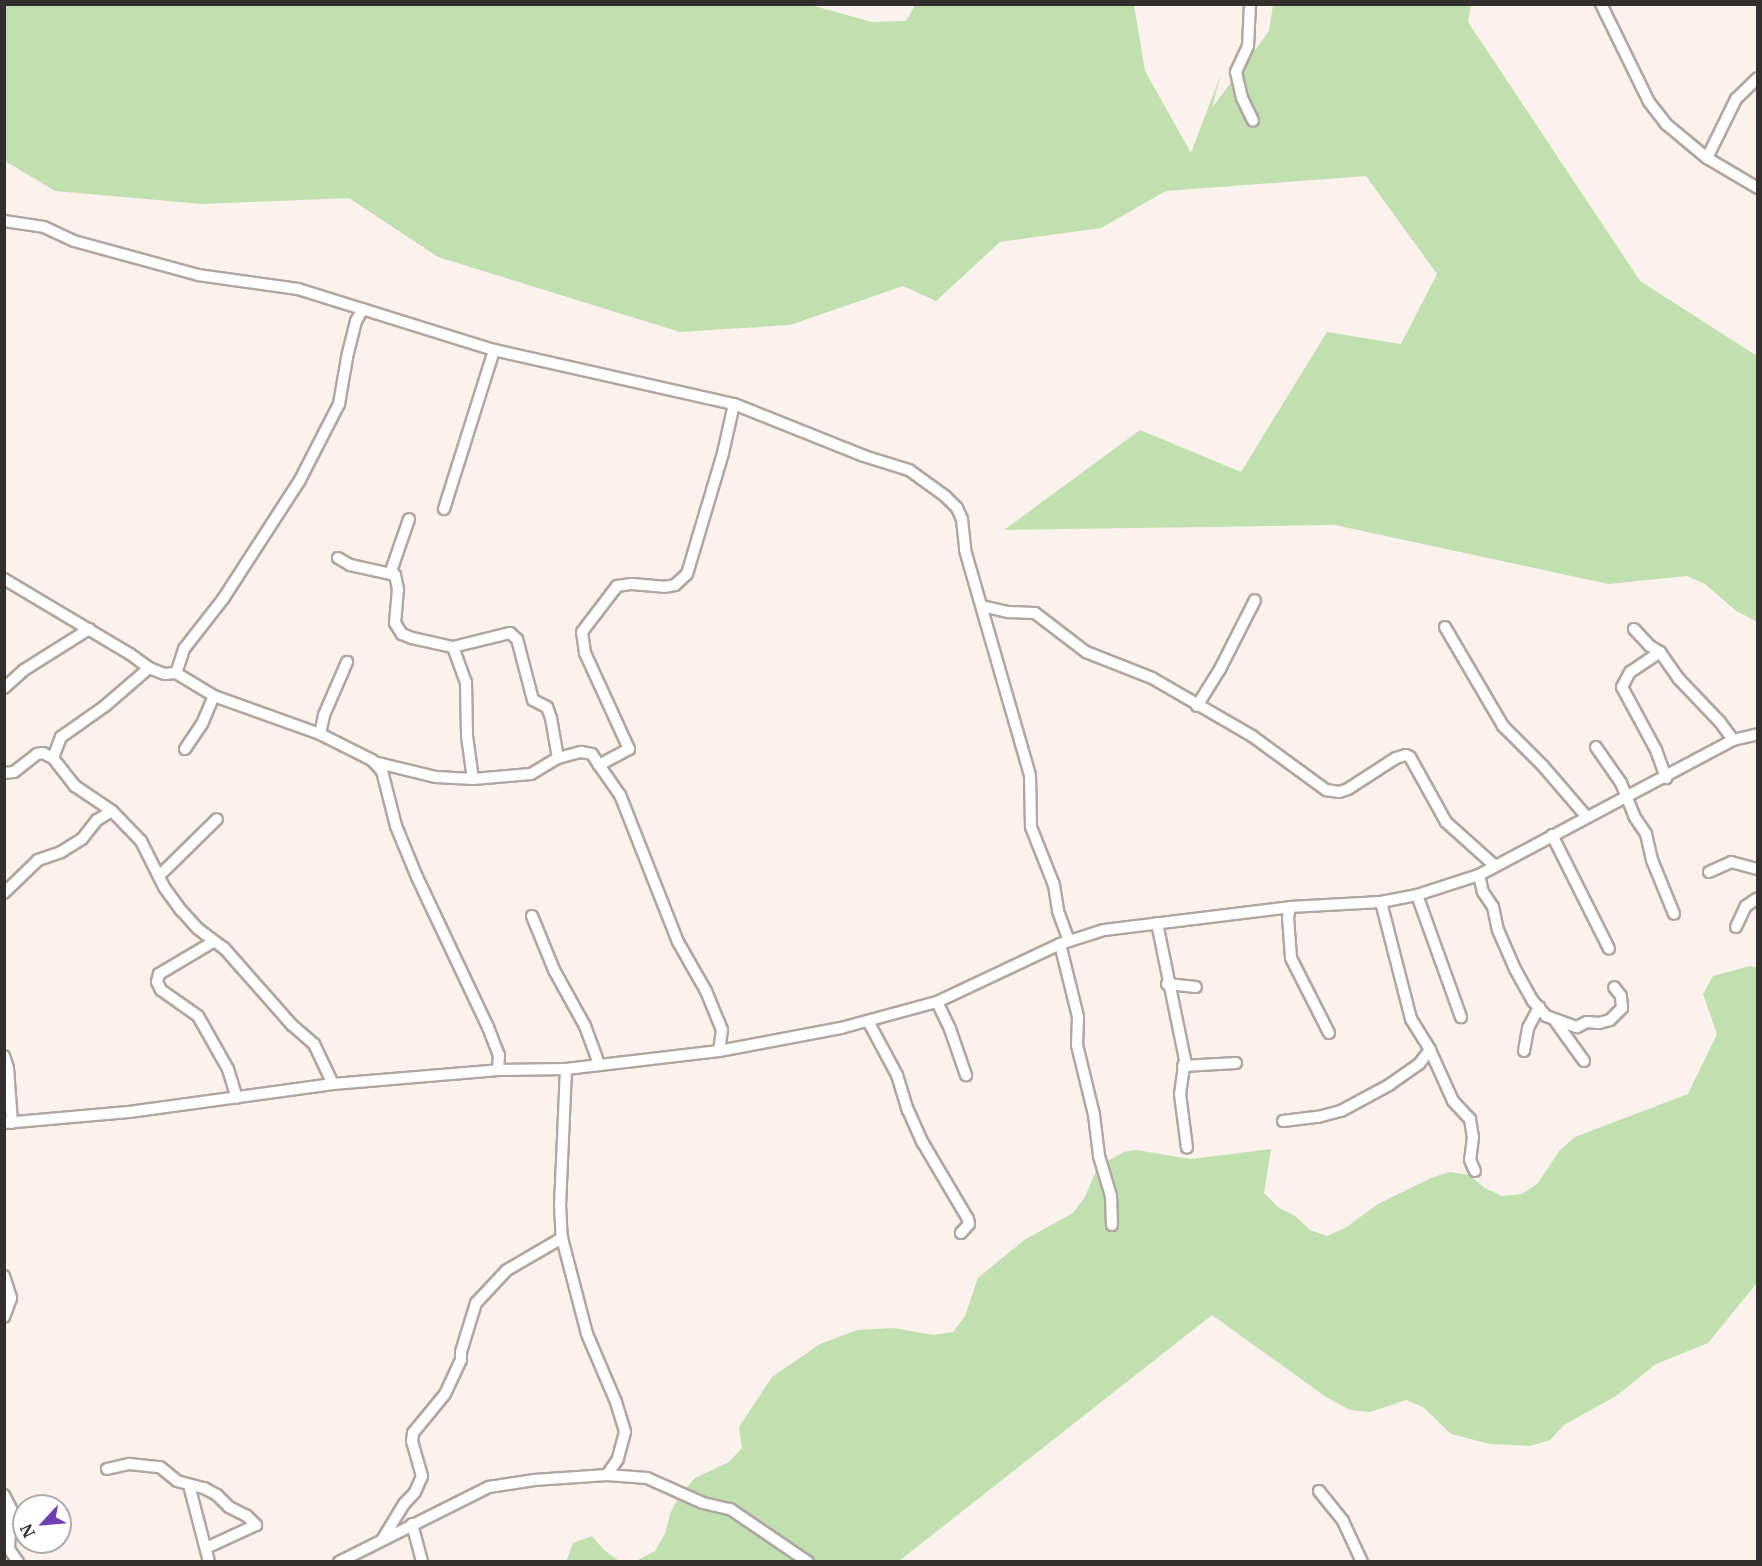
<!DOCTYPE html>
<style>
body{margin:0}
#map{position:relative;width:1762px;height:1566px;overflow:hidden;background:#fbf1ed;font-family:Merriweather,serif}
div>[style]{position:absolute}
[style*='--x']{left:calc(var(--x)*1px);top:calc(var(--y)*1px);width:calc(var(--w)*1px);rotate:calc(var(--a)*1deg)}
.green>*{inset:0;background:#c1e0af}
.roads{filter:drop-shadow(2px 0 #b0a6a2) drop-shadow(-2px 0 #b0a6a2) drop-shadow(0 2px #b0a6a2) drop-shadow(0 -2px #b0a6a2)}
.minor>*{height:10px;margin:-5px;padding:0 5px;transform-origin:5px;border-radius:5px;background:#fff}
span{translate:-50% -50%;white-space:nowrap;text-align:center;line-height:1.15;-webkit-text-stroke:5px #fff;paint-order:stroke}
.frame{position:absolute;inset:0;border:6px solid #332f2e;pointer-events:none}
.north{position:absolute;left:12px;top:1494px;width:60px;height:60px;box-sizing:border-box;background:#fff;border:2px solid #adacab;border-radius:50%;rotate:244deg;font-size:16px;font-weight:700;line-height:24px;text-align:center;color:#332f2e}
.north::after{content:'';display:block;margin:auto;width:21px;height:27px;background:#6f3db4;clip-path:polygon(50% 0,100% 100%,50% 72%,0 100%)}
</style>
<div id="map">
<div class="green">
<i style="clip-path:polygon(807px 4px,872px 22px,906px 21px,915px 5px,1134px 5px,1145px 71px,1191px 153px,1221px 74px,1212px 108px,1269px 31px,1273px 5px,1471px 5px,1468px 22px,1640px 281px,1757px 356px,1757px 622px,1735px 610px,1705px 584px,1687px 576px,1608px 584px,1335px 525px,1004px 530px,1140px 430px,1241px 472px,1327px 332px,1401px 344px,1437px 274px,1366px 176px,1166px 191px,1101px 228px,1000px 242px,936px 301px,903px 286px,790px 325px,680px 332px,438px 257px,349px 198px,202px 204px,55px 191px,5px 161px,5px 5px)"></i>
<i style="clip-path:polygon(1750px 966px,1757px 967px,1757px 1283px,1708px 1343px,1656px 1364px,1616px 1396px,1564px 1425px,1550px 1440px,1530px 1446px,1490px 1444px,1451px 1434px,1423px 1407px,1406px 1400px,1370px 1412px,1350px 1410px,1326px 1397px,1212px 1315px,899px 1561px,566px 1562px,573px 1543px,592px 1536px,604px 1550px,619px 1561px,638px 1560px,655px 1551px,665px 1534px,670px 1514px,679px 1496px,695px 1478px,729px 1462px,742px 1448px,739px 1427px,772px 1377px,820px 1344px,857px 1330px,894px 1328px,934px 1335px,953px 1332px,965px 1316px,978px 1278px,1024px 1240px,1073px 1213px,1085px 1197px,1098px 1166px,1124px 1152px,1136px 1150px,1191px 1159px,1271px 1149px,1264px 1193px,1278px 1207px,1295px 1216px,1310px 1230px,1327px 1236px,1345px 1228px,1378px 1204px,1431px 1178px,1450px 1172px,1469px 1175px,1485px 1188px,1502px 1196px,1522px 1194px,1538px 1183px,1560px 1150px,1575px 1137px,1688px 1094px,1717px 1034px,1703px 994px,1713px 976px)"></i>
</div>
<div class="roads">
<div class="minor">
<i style="--x:1250;--y:4;--w:42;--a:92.7"></i>
<i style="--x:1248;--y:46;--w:29;--a:115"></i>
<i style="--x:1236;--y:72;--w:27;--a:77"></i>
<i style="--x:1242;--y:98;--w:25;--a:64"></i>
<i style="--x:1601;--y:4;--w:109;--a:63.9"></i>
<i style="--x:1649;--y:102;--w:28;--a:52"></i>
<i style="--x:1666;--y:124;--w:53;--a:39.7"></i>
<i style="--x:1707;--y:158;--w:59;--a:30.5"></i>
<i style="--x:1707;--y:158;--w:66;--a:-63.8"></i>
<i style="--x:1736;--y:99;--w:30;--a:-44"></i>
<i style="--x:4;--y:221;--w:40;--a:8.5"></i>
<i style="--x:44;--y:227;--w:33;--a:25"></i>
<i style="--x:74;--y:241;--w:129;--a:15.3"></i>
<i style="--x:198;--y:275;--w:101;--a:8"></i>
<i style="--x:298;--y:289;--w:205;--a:17.3"></i>
<i style="--x:494;--y:350;--w:246;--a:12.7"></i>
<i style="--x:734;--y:404;--w:140;--a:21.8"></i>
<i style="--x:864;--y:456;--w:47;--a:17.3"></i>
<i style="--x:909;--y:470;--w:44;--a:35.8"></i>
<i style="--x:945;--y:496;--w:17;--a:45"></i>
<i style="--x:957;--y:508;--w:12;--a:66"></i>
<i style="--x:962;--y:519;--w:31;--a:84"></i>
<i style="--x:965;--y:550;--w:234;--a:73.9"></i>
<i style="--x:1030;--y:775;--w:52;--a:88.9"></i>
<i style="--x:1031;--y:827;--w:62;--a:68.4"></i>
<i style="--x:1054;--y:885;--w:26;--a:81"></i>
<i style="--x:1058;--y:911;--w:32;--a:70"></i>
<i style="--x:363;--y:309;--w:14;--a:120"></i>
<i style="--x:356;--y:321;--w:38;--a:104"></i>
<i style="--x:347;--y:358;--w:47;--a:99.9"></i>
<i style="--x:339;--y:404;--w:85;--a:117.2"></i>
<i style="--x:300;--y:480;--w:142;--a:122.9"></i>
<i style="--x:223;--y:599;--w:63;--a:128"></i>
<i style="--x:184;--y:649;--w:25;--a:108"></i>
<i style="--x:176;--y:673;--w:44;--a:31.2"></i>
<i style="--x:214;--y:696;--w:113;--a:19.7"></i>
<i style="--x:320;--y:734;--w:58;--a:26.6"></i>
<i style="--x:372;--y:760;--w:15;--a:48"></i>
<i style="--x:382;--y:771;--w:57;--a:75.7"></i>
<i style="--x:396;--y:826;--w:55;--a:67.6"></i>
<i style="--x:417;--y:877;--w:166;--a:64.7"></i>
<i style="--x:488;--y:1027;--w:30;--a:69"></i>
<i style="--x:499;--y:1055;--w:15;--a:94"></i>
<i style="--x:444;--y:509;--w:167;--a:-72.5"></i>
<i style="--x:338;--y:558;--w:14;--a:30"></i>
<i style="--x:350;--y:565;--w:46;--a:12.5"></i>
<i style="--x:395;--y:575;--w:14;--a:78"></i>
<i style="--x:398;--y:589;--w:34;--a:95"></i>
<i style="--x:395;--y:623;--w:13;--a:58"></i>
<i style="--x:402;--y:634;--w:11;--a:22"></i>
<i style="--x:412;--y:638;--w:42;--a:12.4"></i>
<i style="--x:453;--y:647;--w:59;--a:-13.8"></i>
<i style="--x:510;--y:633;--w:9;--a:41"></i>
<i style="--x:517;--y:639;--w:63;--a:75.3"></i>
<i style="--x:533;--y:700;--w:16;--a:27"></i>
<i style="--x:547;--y:707;--w:12;--a:70"></i>
<i style="--x:551;--y:718;--w:41;--a:80.1"></i>
<i style="--x:558;--y:758;--w:24;--a:-15"></i>
<i style="--x:581;--y:752;--w:11;--a:10"></i>
<i style="--x:592;--y:754;--w:13;--a:58"></i>
<i style="--x:390;--y:574;--w:58;--a:-70.9"></i>
<i style="--x:4;--y:579;--w:147;--a:30.8"></i>
<i style="--x:130;--y:654;--w:24;--a:36"></i>
<i style="--x:149;--y:668;--w:17;--a:21"></i>
<i style="--x:165;--y:674;--w:11;--a:-5"></i>
<i style="--x:982;--y:606;--w:28;--a:13"></i>
<i style="--x:1009;--y:612;--w:26;--a:2"></i>
<i style="--x:1035;--y:613;--w:64;--a:37.4"></i>
<i style="--x:1086;--y:652;--w:71;--a:21.5"></i>
<i style="--x:1152;--y:678;--w:116;--a:30.1"></i>
<i style="--x:1252;--y:736;--w:92;--a:36.1"></i>
<i style="--x:1326;--y:790;--w:13;--a:9"></i>
<i style="--x:1339;--y:792;--w:9;--a:-18"></i>
<i style="--x:1348;--y:789;--w:57;--a:-32.9"></i>
<i style="--x:1396;--y:758;--w:10;--a:-17"></i>
<i style="--x:1406;--y:755;--w:4;--a:27"></i>
<i style="--x:1410;--y:757;--w:74;--a:61"></i>
<i style="--x:1446;--y:822;--w:66;--a:41.9"></i>
<i style="--x:1445;--y:627;--w:115;--a:59.6"></i>
<i style="--x:1503;--y:726;--w:57;--a:45"></i>
<i style="--x:1543;--y:766;--w:66;--a:49.3"></i>
<i style="--x:1634;--y:629;--w:23;--a:47"></i>
<i style="--x:1650;--y:646;--w:12;--a:31"></i>
<i style="--x:1660;--y:652;--w:33;--a:55"></i>
<i style="--x:1679;--y:679;--w:59;--a:46.4"></i>
<i style="--x:1720;--y:722;--w:22;--a:54"></i>
<i style="--x:453;--y:647;--w:37;--a:70"></i>
<i style="--x:466;--y:682;--w:54;--a:88.9"></i>
<i style="--x:467;--y:736;--w:43;--a:82.1"></i>
<i style="--x:1660;--y:652;--w:36;--a:146"></i>
<i style="--x:1630;--y:672;--w:17;--a:118"></i>
<i style="--x:1622;--y:687;--w:72;--a:61.6"></i>
<i style="--x:1656;--y:750;--w:30;--a:70"></i>
<i style="--x:149;--y:668;--w:58;--a:139.2"></i>
<i style="--x:105;--y:706;--w:54;--a:144.8"></i>
<i style="--x:61;--y:737;--w:22;--a:111"></i>
<i style="--x:53;--y:758;--w:36;--a:52"></i>
<i style="--x:75;--y:786;--w:45;--a:34"></i>
<i style="--x:112;--y:811;--w:42;--a:46"></i>
<i style="--x:141;--y:841;--w:51;--a:63.4"></i>
<i style="--x:164;--y:887;--w:29;--a:54"></i>
<i style="--x:181;--y:910;--w:24;--a:48"></i>
<i style="--x:197;--y:928;--w:34;--a:37"></i>
<i style="--x:224;--y:948;--w:103;--a:48.6"></i>
<i style="--x:292;--y:1025;--w:29;--a:41"></i>
<i style="--x:314;--y:1044;--w:44;--a:64.6"></i>
<i style="--x:4;--y:688;--w:27;--a:-42"></i>
<i style="--x:24;--y:670;--w:77;--a:-32.2"></i>
<i style="--x:1197;--y:706;--w:44;--a:-58.1"></i>
<i style="--x:1220;--y:669;--w:77;--a:-63.1"></i>
<i style="--x:320;--y:734;--w:19;--a:-78"></i>
<i style="--x:324;--y:715;--w:58;--a:-66.5"></i>
<i style="--x:1596;--y:747;--w:44;--a:55.2"></i>
<i style="--x:1621;--y:783;--w:35;--a:68"></i>
<i style="--x:1634;--y:816;--w:22;--a:56"></i>
<i style="--x:1646;--y:834;--w:27;--a:77"></i>
<i style="--x:1652;--y:860;--w:58;--a:67.8"></i>
<i style="--x:185;--y:749;--w:30;--a:-56"></i>
<i style="--x:202;--y:724;--w:30;--a:-67"></i>
<i style="--x:374;--y:762;--w:64;--a:13.6"></i>
<i style="--x:436;--y:777;--w:37;--a:3"></i>
<i style="--x:473;--y:779;--w:58;--a:-4.9"></i>
<i style="--x:531;--y:774;--w:31;--a:-31"></i>
<i style="--x:4;--y:773;--w:10;--a:-6"></i>
<i style="--x:14;--y:772;--w:29;--a:-38"></i>
<i style="--x:37;--y:754;--w:6;--a:-9"></i>
<i style="--x:43;--y:753;--w:11;--a:27"></i>
<i style="--x:1552;--y:835;--w:127;--a:63.4"></i>
<i style="--x:1709;--y:872;--w:24;--a:-24"></i>
<i style="--x:1731;--y:862;--w:28;--a:15"></i>
<i style="--x:1479;--y:875;--w:17;--a:77"></i>
<i style="--x:1483;--y:892;--w:18;--a:56"></i>
<i style="--x:1493;--y:907;--w:24;--a:78"></i>
<i style="--x:1498;--y:930;--w:43;--a:66.4"></i>
<i style="--x:1515;--y:969;--w:37;--a:61"></i>
<i style="--x:1533;--y:1001;--w:20;--a:49"></i>
<i style="--x:1546;--y:1016;--w:33;--a:20"></i>
<i style="--x:1577;--y:1027;--w:11;--a:-27"></i>
<i style="--x:1587;--y:1022;--w:12;--a:5"></i>
<i style="--x:1599;--y:1023;--w:11;--a:-15"></i>
<i style="--x:1610;--y:1020;--w:17;--a:-45"></i>
<i style="--x:1622;--y:1008;--w:12;--a:-95"></i>
<i style="--x:1621;--y:996;--w:11;--a:-128"></i>
<i style="--x:159;--y:876;--w:81;--a:-44.5"></i>
<i style="--x:4;--y:893;--w:47;--a:-44.1"></i>
<i style="--x:38;--y:860;--w:24;--a:-19"></i>
<i style="--x:61;--y:852;--w:25;--a:-32"></i>
<i style="--x:82;--y:839;--w:24;--a:-52"></i>
<i style="--x:97;--y:820;--w:17;--a:-31"></i>
<i style="--x:1417;--y:895;--w:130;--a:70.2"></i>
<i style="--x:1381;--y:902;--w:121;--a:75.6"></i>
<i style="--x:1411;--y:1019;--w:36;--a:58"></i>
<i style="--x:1430;--y:1050;--w:56;--a:65.7"></i>
<i style="--x:1453;--y:1101;--w:25;--a:47"></i>
<i style="--x:1470;--y:1119;--w:18;--a:81"></i>
<i style="--x:1473;--y:1137;--w:23;--a:97"></i>
<i style="--x:1470;--y:1160;--w:12;--a:66"></i>
<i style="--x:1290;--y:907;--w:10;--a:101"></i>
<i style="--x:1288;--y:917;--w:41;--a:85.8"></i>
<i style="--x:1291;--y:958;--w:84;--a:63.1"></i>
<i style="--x:532;--y:916;--w:58;--a:67.8"></i>
<i style="--x:554;--y:970;--w:64;--a:61"></i>
<i style="--x:585;--y:1026;--w:40;--a:69.8"></i>
<i style="--x:1157;--y:923;--w:139;--a:78.4"></i>
<i style="--x:1185;--y:1059;--w:35;--a:98"></i>
<i style="--x:1180;--y:1094;--w:54;--a:82.6"></i>
<i style="--x:1736;--y:927;--w:23;--a:-65"></i>
<i style="--x:1746;--y:906;--w:14;--a:-34"></i>
<i style="--x:213;--y:942;--w:63;--a:149.3"></i>
<i style="--x:159;--y:974;--w:8;--a:104"></i>
<i style="--x:157;--y:982;--w:9;--a:63"></i>
<i style="--x:161;--y:990;--w:45;--a:35.1"></i>
<i style="--x:198;--y:1016;--w:61;--a:60.5"></i>
<i style="--x:228;--y:1069;--w:30;--a:73"></i>
<i style="--x:1060;--y:944;--w:75;--a:76.1"></i>
<i style="--x:1078;--y:1017;--w:28;--a:92"></i>
<i style="--x:1077;--y:1045;--w:72;--a:76.3"></i>
<i style="--x:1094;--y:1115;--w:41;--a:83"></i>
<i style="--x:1099;--y:1156;--w:42;--a:73.3"></i>
<i style="--x:1111;--y:1196;--w:29;--a:88"></i>
<i style="--x:1167;--y:984;--w:29;--a:6"></i>
<i style="--x:937;--y:1002;--w:30;--a:64"></i>
<i style="--x:950;--y:1029;--w:49;--a:70.8"></i>
<i style="--x:868;--y:1021;--w:61;--a:61.8"></i>
<i style="--x:897;--y:1075;--w:37;--a:73"></i>
<i style="--x:908;--y:1110;--w:36;--a:66"></i>
<i style="--x:923;--y:1143;--w:88;--a:59.4"></i>
<i style="--x:968;--y:1219;--w:5;--a:79"></i>
<i style="--x:969;--y:1224;--w:12;--a:132"></i>
<i style="--x:1556;--y:1022;--w:48;--a:54.3"></i>
<i style="--x:719;--y:1051;--w:21;--a:-82"></i>
<i style="--x:722;--y:1030;--w:42;--a:-112.3"></i>
<i style="--x:706;--y:991;--w:56;--a:-119.7"></i>
<i style="--x:678;--y:942;--w:158;--a:-111.5"></i>
<i style="--x:620;--y:795;--w:37;--a:-125"></i>
<i style="--x:599;--y:765;--w:34;--a:-28"></i>
<i style="--x:629;--y:749;--w:106;--a:-114.6"></i>
<i style="--x:585;--y:653;--w:21;--a:-98"></i>
<i style="--x:582;--y:632;--w:58;--a:-52.7"></i>
<i style="--x:617;--y:586;--w:15;--a:-8"></i>
<i style="--x:632;--y:584;--w:32;--a:5"></i>
<i style="--x:664;--y:587;--w:11;--a:-10"></i>
<i style="--x:675;--y:585;--w:16;--a:-43"></i>
<i style="--x:687;--y:574;--w:126;--a:-73.4"></i>
<i style="--x:723;--y:453;--w:50;--a:-77.3"></i>
<i style="--x:1524;--y:1051;--w:23;--a:-80"></i>
<i style="--x:1528;--y:1028;--w:24;--a:-62"></i>
<i style="--x:4;--y:1056;--w:13;--a:72"></i>
<i style="--x:8;--y:1068;--w:55;--a:85.8"></i>
<i style="--x:1183;--y:1066;--w:53;--a:-3.2"></i>
<i style="--x:566;--y:1069;--w:136;--a:92.5"></i>
<i style="--x:560;--y:1205;--w:33;--a:87"></i>
<i style="--x:562;--y:1238;--w:99;--a:75.4"></i>
<i style="--x:587;--y:1334;--w:74;--a:66.9"></i>
<i style="--x:616;--y:1402;--w:31;--a:73"></i>
<i style="--x:625;--y:1432;--w:28;--a:105"></i>
<i style="--x:618;--y:1459;--w:19;--a:125"></i>
<i style="--x:1283;--y:1121;--w:35;--a:-7"></i>
<i style="--x:1318;--y:1117;--w:24;--a:-15"></i>
<i style="--x:1341;--y:1111;--w:55;--a:-28.4"></i>
<i style="--x:1389;--y:1085;--w:37;--a:-35"></i>
<i style="--x:1419;--y:1064;--w:18;--a:-52"></i>
<i style="--x:4;--y:1123;--w:125;--a:-5"></i>
<i style="--x:129;--y:1112;--w:206;--a:-7.8"></i>
<i style="--x:333;--y:1084;--w:166;--a:-4.8"></i>
<i style="--x:498;--y:1070;--w:68;--a:-0.8"></i>
<i style="--x:566;--y:1069;--w:154;--a:-6.7"></i>
<i style="--x:719;--y:1051;--w:124;--a:-10.7"></i>
<i style="--x:841;--y:1028;--w:99;--a:-15.2"></i>
<i style="--x:937;--y:1002;--w:136;--a:-25.2"></i>
<i style="--x:1060;--y:944;--w:46;--a:-17.7"></i>
<i style="--x:1104;--y:930;--w:187;--a:-7"></i>
<i style="--x:1290;--y:907;--w:91;--a:-3.1"></i>
<i style="--x:1381;--y:902;--w:37;--a:-11"></i>
<i style="--x:1417;--y:895;--w:65;--a:-17.9"></i>
<i style="--x:1479;--y:875;--w:288;--a:-28"></i>
<i style="--x:1733;--y:740;--w:26;--a:-13"></i>
<i style="--x:4;--y:1276;--w:23;--a:72"></i>
<i style="--x:11;--y:1298;--w:20;--a:110"></i>
<i style="--x:107;--y:1469;--w:23;--a:-13"></i>
<i style="--x:129;--y:1464;--w:31;--a:6"></i>
<i style="--x:160;--y:1467;--w:22;--a:39"></i>
<i style="--x:177;--y:1481;--w:28;--a:15"></i>
<i style="--x:204;--y:1488;--w:15;--a:28"></i>
<i style="--x:217;--y:1495;--w:17;--a:45"></i>
<i style="--x:229;--y:1507;--w:20;--a:27"></i>
<i style="--x:247;--y:1516;--w:13;--a:45"></i>
<i style="--x:256;--y:1525;--w:55;--a:155.3"></i>
<i style="--x:189;--y:1485;--w:80;--a:75.4"></i>
<i style="--x:1319;--y:1491;--w:38;--a:51"></i>
<i style="--x:1343;--y:1521;--w:45;--a:65.1"></i>
<i style="--x:4;--y:1495;--w:16;--a:63"></i>
<i style="--x:11;--y:1509;--w:40;--a:92.9"></i>
<i style="--x:9;--y:1549;--w:16;--a:55"></i>
<i style="--x:412;--y:1524;--w:39;--a:75"></i>
<i style="--x:382;--y:1540;--w:42;--a:-58.6"></i>
<i style="--x:404;--y:1504;--w:16;--a:-47"></i>
<i style="--x:415;--y:1492;--w:17;--a:-66"></i>
<i style="--x:422;--y:1476;--w:36;--a:-106"></i>
<i style="--x:412;--y:1441;--w:8;--a:-83"></i>
<i style="--x:413;--y:1433;--w:50;--a:-50.6"></i>
<i style="--x:445;--y:1394;--w:38;--a:-65"></i>
<i style="--x:461;--y:1360;--w:8;--a:-90"></i>
<i style="--x:461;--y:1352;--w:51;--a:-73"></i>
<i style="--x:476;--y:1303;--w:45;--a:-46.8"></i>
<i style="--x:507;--y:1270;--w:64;--a:-30.2"></i>
<i style="--x:339;--y:1562;--w:168;--a:-26.6"></i>
<i style="--x:489;--y:1487;--w:46;--a:-8.8"></i>
<i style="--x:534;--y:1480;--w:73;--a:-3.9"></i>
<i style="--x:607;--y:1475;--w:40;--a:4.3"></i>
<i style="--x:647;--y:1478;--w:61;--a:24.1"></i>
<i style="--x:703;--y:1503;--w:28;--a:13"></i>
<i style="--x:730;--y:1509;--w:94;--a:34.2"></i>
</div>
</div>
<div class="frame"></div>
<div class="north">N</div>
</div>
